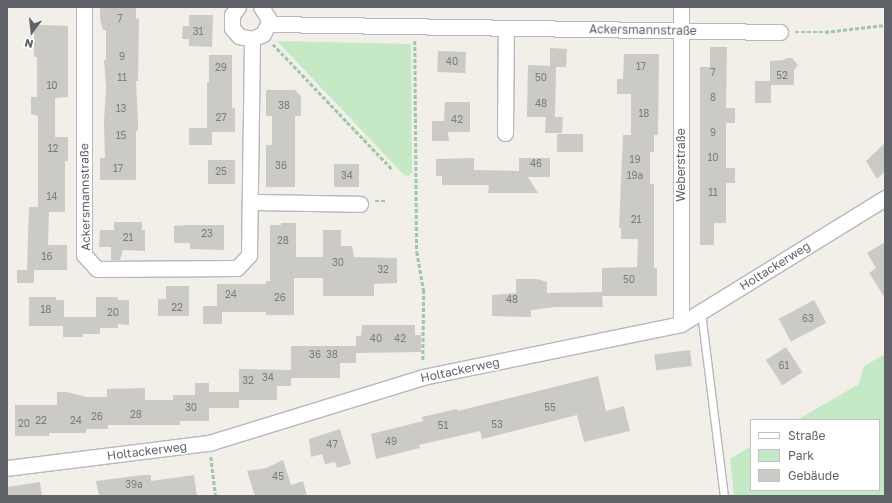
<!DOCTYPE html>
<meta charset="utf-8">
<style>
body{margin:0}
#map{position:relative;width:892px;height:503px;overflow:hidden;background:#f1efe8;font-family:"Golos Text",sans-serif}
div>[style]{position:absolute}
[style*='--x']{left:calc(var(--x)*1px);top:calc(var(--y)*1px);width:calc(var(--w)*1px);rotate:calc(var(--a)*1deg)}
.green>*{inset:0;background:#c5e8c5}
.building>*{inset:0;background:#cccac5;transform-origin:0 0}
.path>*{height:2.5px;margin-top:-1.25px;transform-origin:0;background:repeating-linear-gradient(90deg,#9cc7a9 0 4px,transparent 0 6px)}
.roads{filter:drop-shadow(1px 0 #b5b8bc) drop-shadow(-1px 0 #b5b8bc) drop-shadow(0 1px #b5b8bc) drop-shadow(0 -1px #b5b8bc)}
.service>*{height:7px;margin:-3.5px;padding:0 3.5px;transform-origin:3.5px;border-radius:3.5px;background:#fff}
.minor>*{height:15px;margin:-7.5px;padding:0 7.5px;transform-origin:7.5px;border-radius:7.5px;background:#fff}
span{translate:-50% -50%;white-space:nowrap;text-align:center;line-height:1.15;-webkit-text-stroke:3px #fff;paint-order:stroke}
.number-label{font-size:10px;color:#7a7d7f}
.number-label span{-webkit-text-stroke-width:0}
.street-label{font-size:12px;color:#5f6368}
.frame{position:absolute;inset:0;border:8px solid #5f6368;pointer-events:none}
.legend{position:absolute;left:750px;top:419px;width:130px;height:72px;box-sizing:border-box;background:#fff;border:1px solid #bfc1c3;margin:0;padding:5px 7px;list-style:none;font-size:12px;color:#5f6368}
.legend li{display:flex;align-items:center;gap:8px;height:20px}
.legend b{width:20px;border:1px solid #bfc1c3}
.north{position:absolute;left:12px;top:12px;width:40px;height:40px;-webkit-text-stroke:3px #fff;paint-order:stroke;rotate:195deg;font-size:11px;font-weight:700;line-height:16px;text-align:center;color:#5f6368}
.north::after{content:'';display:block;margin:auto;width:14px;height:18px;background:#5f6368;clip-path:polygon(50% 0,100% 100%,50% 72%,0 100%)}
</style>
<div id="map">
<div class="green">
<i style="clip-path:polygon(277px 41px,411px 44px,412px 173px,409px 176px,404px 175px)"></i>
<i style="clip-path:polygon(885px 354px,885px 496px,734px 496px,730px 459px,751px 446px,751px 490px,879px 490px,879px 420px,797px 420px,859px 384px,864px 366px)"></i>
</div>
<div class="building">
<i style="clip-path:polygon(100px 7px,136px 7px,136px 19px,139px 18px,138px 81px,136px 81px,138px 122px,138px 131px,136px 131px,136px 180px,100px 180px,100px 158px,105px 158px,104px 122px,106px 87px,104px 60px,106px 60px,106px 30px,103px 30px,100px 19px)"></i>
<i style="clip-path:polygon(189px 15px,213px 15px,212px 47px,189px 46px,189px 39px,182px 39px,183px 26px,189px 26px)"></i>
<i style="clip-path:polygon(45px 25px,68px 26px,68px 97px,55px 98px,55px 137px,68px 137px,68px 161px,65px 161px,65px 212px,49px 212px,48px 245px,67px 245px,67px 270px,34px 270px,34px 283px,17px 283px,17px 270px,27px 270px,29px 207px,38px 207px,38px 116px,31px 114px,31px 97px,37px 97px,37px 57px,34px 57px,34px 26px)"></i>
<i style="clip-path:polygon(710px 47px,727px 47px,726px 108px,735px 108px,735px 123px,726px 123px,726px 168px,735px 168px,735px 183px,726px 183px,726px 223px,714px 223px,714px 245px,700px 245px,700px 67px,710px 67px)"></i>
<i style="clip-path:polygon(550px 48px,567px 49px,566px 67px,556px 67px,555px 117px,563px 117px,562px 133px,545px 133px,546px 117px,527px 117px,528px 65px,550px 66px)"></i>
<i style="left:438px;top:51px;width:28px;height:21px;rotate:2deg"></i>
<i style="clip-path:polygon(624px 54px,659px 54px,658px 135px,654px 135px,654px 152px,650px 152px,650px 184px,654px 184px,654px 268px,657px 268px,657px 296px,602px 296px,603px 307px,556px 307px,531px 310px,531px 317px,492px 316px,492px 295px,516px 293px,516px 279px,537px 279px,547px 282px,547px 293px,602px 292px,602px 268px,637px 267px,638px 239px,621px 239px,621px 228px,619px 228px,623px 135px,631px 135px,631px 94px,617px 94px,617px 79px,623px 79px)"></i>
<i style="clip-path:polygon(209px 55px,232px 55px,232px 108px,235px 108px,235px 132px,212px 132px,212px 145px,189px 145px,189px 128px,207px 128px,207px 82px,209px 82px)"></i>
<i style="clip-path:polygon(786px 58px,792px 58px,798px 65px,794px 70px,794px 85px,771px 85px,771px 103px,755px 103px,755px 81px,770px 81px,770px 61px,784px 60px)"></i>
<i style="clip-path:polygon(266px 90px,295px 90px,301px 96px,301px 116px,295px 116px,295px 187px,266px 187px,266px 145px,272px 145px,272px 116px,266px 116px)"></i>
<i style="clip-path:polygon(445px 102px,470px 102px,470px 132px,448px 132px,449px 141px,432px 141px,432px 121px,444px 121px)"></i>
<i style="left:557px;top:134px;width:26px;height:18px"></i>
<i style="clip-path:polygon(885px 143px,885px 171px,877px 179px,866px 161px)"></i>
<i style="clip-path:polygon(474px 158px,474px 170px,519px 171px,519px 158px,550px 158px,550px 177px,528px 177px,538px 193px,488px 193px,489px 185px,442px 185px,442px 176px,436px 176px,436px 159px)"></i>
<i style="left:208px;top:160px;width:27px;height:24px"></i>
<i style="left:334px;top:164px;width:25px;height:23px"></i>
<i style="clip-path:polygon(114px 222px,142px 222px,142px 230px,145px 230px,145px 251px,123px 250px,120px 260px,111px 260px,111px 247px,99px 247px,100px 230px,114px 230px)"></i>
<i style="clip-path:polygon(281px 223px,296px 223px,296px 257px,323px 257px,323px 230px,341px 230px,341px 246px,352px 246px,354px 257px,397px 258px,397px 283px,374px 284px,374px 296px,323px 296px,323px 278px,294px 278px,294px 315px,266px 315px,266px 312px,222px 312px,222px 324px,203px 324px,203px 306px,217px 306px,217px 284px,266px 284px,266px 281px,270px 281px,270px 225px,281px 225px)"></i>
<i style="clip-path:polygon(190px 225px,224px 225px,224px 250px,190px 249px,190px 243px,174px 243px,174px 226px)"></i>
<i style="clip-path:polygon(885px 242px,885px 298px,869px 273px,876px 268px,867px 253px)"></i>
<i style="clip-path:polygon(166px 286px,189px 286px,189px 316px,158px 316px,158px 299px,166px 299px)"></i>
<i style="clip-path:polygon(29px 297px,56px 297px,56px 300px,64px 300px,64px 317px,96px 317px,96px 297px,118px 297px,118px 300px,129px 300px,129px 325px,118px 324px,118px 328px,100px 328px,100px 334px,83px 334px,83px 337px,63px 337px,63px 326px,29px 326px)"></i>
<i style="left:814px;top:300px;width:26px;height:40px;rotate:62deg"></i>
<i style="clip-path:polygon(362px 325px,415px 325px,415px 335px,421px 335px,421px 352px,356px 353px,356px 363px,340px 363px,340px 378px,291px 378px,291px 386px,277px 386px,277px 400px,239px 400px,239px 408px,209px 408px,209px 421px,180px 421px,180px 425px,108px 425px,108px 429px,86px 429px,86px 433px,49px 433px,49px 436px,15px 436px,15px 405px,57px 405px,57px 392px,67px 392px,86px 397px,107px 397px,107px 389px,145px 388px,145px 400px,173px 400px,173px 395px,195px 395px,195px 383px,209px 383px,209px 392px,239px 392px,239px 369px,291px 370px,291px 346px,356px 346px,356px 336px,361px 336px)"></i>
<i style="left:786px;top:347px;width:30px;height:24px;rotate:57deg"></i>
<i style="left:690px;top:350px;width:16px;height:36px;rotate:83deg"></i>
<i style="clip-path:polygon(598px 376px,606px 411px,624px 406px,630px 431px,584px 442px,577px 415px,482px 439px,480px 431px,419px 445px,420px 448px,376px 459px,371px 434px,423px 421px,422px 417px,457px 409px,458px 411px)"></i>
<i style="clip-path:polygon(340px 429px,351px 464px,337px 468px,335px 462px,325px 464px,322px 454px,311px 457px,309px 439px)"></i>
<i style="clip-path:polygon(283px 460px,291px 485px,303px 481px,307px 496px,255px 496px,247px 471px,266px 468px)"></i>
<i style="clip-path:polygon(143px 475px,151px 475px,151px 481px,194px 475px,197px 496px,99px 496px,96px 481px)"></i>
<i style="clip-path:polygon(40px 482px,42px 496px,7px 496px,7px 487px)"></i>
</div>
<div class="path">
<i style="--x:795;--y:32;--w:30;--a:0"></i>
<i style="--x:825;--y:32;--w:60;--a:-6.7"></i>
<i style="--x:415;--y:41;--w:211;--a:89.5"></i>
<i style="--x:417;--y:252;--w:39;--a:80"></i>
<i style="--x:424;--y:290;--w:71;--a:90.8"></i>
<i style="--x:273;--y:44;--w:174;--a:46.4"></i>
<i style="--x:375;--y:201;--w:12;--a:0"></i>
<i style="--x:211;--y:457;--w:39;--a:83"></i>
</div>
<div class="roads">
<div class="service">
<i style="--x:701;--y:312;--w:185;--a:82.9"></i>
</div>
<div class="minor">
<i style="--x:84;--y:7;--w:248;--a:90"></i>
<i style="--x:84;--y:255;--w:19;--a:47"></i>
<i style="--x:97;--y:269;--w:140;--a:-0.4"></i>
<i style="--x:237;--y:268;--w:18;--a:-47"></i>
<i style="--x:249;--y:255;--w:216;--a:-89.2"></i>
<i style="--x:238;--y:7;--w:10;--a:127"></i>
<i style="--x:232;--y:15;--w:13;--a:90"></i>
<i style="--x:232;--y:28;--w:11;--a:49"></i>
<i style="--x:239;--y:36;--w:13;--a:13"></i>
<i style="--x:252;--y:39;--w:12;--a:-24"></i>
<i style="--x:263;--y:34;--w:11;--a:-63"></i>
<i style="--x:268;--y:24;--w:6;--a:-90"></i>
<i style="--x:268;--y:18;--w:13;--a:-122"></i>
<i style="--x:268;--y:24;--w:512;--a:0.9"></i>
<i style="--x:505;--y:133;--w:105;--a:-89.5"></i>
<i style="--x:250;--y:202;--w:110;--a:1"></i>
<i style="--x:681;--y:324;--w:317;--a:-90"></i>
<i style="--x:7;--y:468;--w:204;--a:-7.1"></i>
<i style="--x:209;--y:443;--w:224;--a:-17.1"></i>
<i style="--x:423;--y:377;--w:263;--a:-11.6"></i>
<i style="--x:681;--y:324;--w:240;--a:-31.7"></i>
</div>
</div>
<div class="number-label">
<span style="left:120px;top:19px">7</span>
<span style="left:198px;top:32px">31</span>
<span style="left:122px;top:57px">9</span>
<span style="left:452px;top:62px">40</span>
<span style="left:641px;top:67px">17</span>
<span style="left:221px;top:68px">29</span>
<span style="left:713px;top:73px">7</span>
<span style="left:782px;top:76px">52</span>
<span style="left:122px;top:78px">11</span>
<span style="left:541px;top:78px">50</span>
<span style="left:52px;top:86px">10</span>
<span style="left:713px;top:98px">8</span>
<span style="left:541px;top:104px">48</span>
<span style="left:284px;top:106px">38</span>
<span style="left:121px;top:109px">13</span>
<span style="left:644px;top:114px">18</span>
<span style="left:221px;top:118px">27</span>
<span style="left:457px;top:120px">42</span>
<span style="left:713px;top:133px">9</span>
<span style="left:121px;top:136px">15</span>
<span style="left:53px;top:149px">12</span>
<span style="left:713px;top:158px">10</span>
<span style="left:635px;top:160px">19</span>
<span style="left:536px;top:164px">46</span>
<span style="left:281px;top:166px">36</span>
<span style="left:118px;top:169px">17</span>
<span style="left:221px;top:172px">25</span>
<span style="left:347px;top:176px">34</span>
<span style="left:635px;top:176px">19a</span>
<span style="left:713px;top:193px">11</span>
<span style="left:52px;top:197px">14</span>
<span style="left:636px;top:220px">21</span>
<span style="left:207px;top:234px">23</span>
<span style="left:128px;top:238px">21</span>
<span style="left:283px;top:241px">28</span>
<span style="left:47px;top:257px">16</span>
<span style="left:338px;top:263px">30</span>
<span style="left:383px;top:270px">32</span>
<span style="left:629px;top:280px">50</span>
<span style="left:231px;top:295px">24</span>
<span style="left:280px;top:298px">26</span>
<span style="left:512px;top:300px">48</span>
<span style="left:177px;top:308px">22</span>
<span style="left:46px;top:310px">18</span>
<span style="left:113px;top:313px">20</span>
<span style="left:808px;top:319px">63</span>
<span style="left:376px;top:339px">40</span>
<span style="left:400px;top:339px">42</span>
<span style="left:315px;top:355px">36</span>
<span style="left:332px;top:355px">38</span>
<span style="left:784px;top:366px">61</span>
<span style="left:268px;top:378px">34</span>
<span style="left:248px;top:381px">32</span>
<span style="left:191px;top:408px">30</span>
<span style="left:550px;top:408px">55</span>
<span style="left:136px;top:415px">28</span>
<span style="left:97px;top:417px">26</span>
<span style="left:41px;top:421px">22</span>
<span style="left:76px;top:421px">24</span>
<span style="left:24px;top:424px">20</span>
<span style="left:497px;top:425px">53</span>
<span style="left:443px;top:426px">51</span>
<span style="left:391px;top:442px">49</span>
<span style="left:332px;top:445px">47</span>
<span style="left:278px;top:477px">45</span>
<span style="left:134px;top:485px">39a</span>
</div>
<div class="street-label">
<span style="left:643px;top:30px;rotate:1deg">Ackersmannstraße</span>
<span style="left:681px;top:165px;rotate:-90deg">Weberstraße</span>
<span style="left:85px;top:197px;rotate:-91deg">Ackersmannstraße</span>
<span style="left:775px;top:266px;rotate:-32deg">Holtackerweg</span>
<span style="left:460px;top:370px;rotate:-12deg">Holtackerweg</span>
<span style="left:147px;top:451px;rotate:-7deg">Holtackerweg</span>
</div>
<div class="frame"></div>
<ul class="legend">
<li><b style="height:5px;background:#fff"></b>Straße</li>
<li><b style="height:11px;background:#c5e8c5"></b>Park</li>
<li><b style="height:11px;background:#cccac5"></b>Gebäude</li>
</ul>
<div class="north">N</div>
</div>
